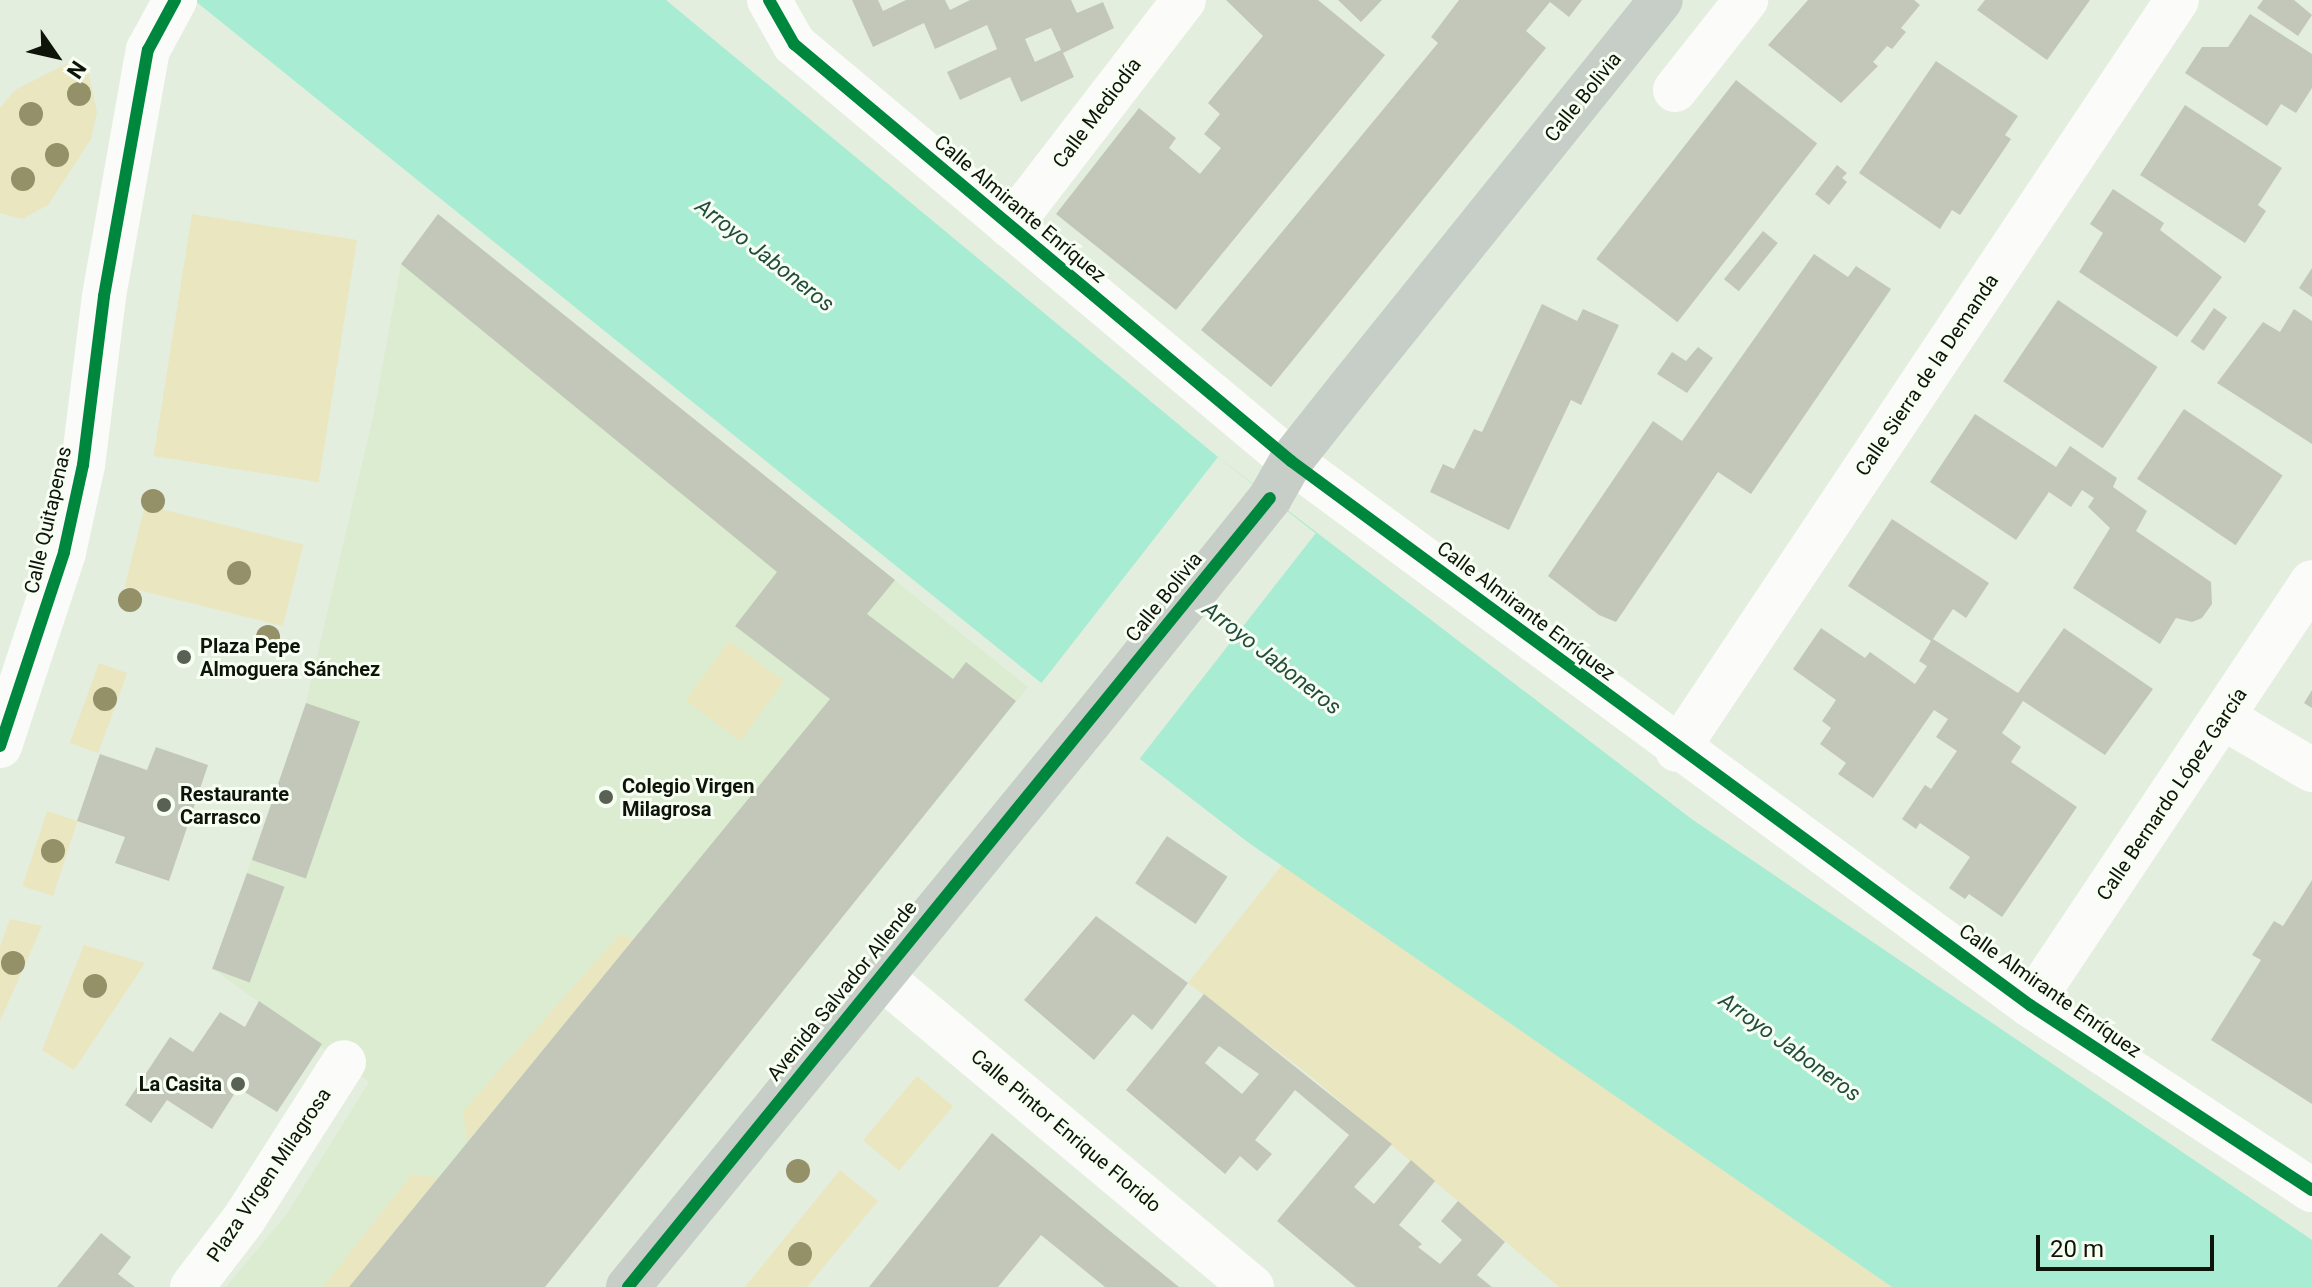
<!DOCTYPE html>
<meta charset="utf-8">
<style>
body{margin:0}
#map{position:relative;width:2312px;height:1287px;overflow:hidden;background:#e4eede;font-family:Roboto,sans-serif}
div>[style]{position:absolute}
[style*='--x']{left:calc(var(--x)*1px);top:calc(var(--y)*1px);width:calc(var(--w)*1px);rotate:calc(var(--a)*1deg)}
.built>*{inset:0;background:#dcecd1}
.green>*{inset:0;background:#eae6c0;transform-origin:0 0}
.water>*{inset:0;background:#a9ecd4}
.pier>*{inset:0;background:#e4eede;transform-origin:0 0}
.building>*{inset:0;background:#c2c7ba;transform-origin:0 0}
.minor>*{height:44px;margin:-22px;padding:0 22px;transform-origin:22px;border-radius:22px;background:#fbfcfa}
.major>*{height:44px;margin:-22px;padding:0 22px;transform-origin:22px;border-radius:22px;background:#c6cec7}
.cycleway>*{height:12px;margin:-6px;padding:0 6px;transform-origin:6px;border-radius:6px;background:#00873e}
.trees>*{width:24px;height:24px;margin:-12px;border-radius:50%;background:#949068}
.dots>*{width:22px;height:22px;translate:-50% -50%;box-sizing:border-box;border:4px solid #f7fef2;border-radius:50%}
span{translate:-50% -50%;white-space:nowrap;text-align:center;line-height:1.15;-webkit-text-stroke:6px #f7fef2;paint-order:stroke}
.street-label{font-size:20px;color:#0e140a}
.poi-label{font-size:20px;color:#0e140a;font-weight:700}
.left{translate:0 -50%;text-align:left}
.right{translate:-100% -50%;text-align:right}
.water-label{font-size:22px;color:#234b3f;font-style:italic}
.north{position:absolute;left:16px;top:16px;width:80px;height:80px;-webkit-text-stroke:6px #f7fef2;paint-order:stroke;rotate:124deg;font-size:22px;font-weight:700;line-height:32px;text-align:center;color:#0e140a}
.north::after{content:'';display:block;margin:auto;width:28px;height:36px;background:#0e140a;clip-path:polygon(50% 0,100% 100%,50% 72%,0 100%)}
.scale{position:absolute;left:2036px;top:1235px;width:178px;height:36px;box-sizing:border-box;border:4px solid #0e140a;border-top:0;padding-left:10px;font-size:24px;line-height:28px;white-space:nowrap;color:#0e140a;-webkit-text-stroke:6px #f7fef2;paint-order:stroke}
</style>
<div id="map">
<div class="built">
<i style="clip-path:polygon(438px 214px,1028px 687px,545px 1287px,226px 1287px,286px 1215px,369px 1082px,213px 969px,306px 703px,373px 417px,401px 264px)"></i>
</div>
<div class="green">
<i style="clip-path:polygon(74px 60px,89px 75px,97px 112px,91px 139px,48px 205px,22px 219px,0 213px,0 108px,15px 90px)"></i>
<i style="left:192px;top:214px;width:167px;height:245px;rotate:9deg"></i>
<i style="left:145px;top:505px;width:163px;height:84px;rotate:14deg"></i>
<i style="left:729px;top:641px;width:68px;height:74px;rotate:36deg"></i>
<i style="left:99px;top:663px;width:30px;height:85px;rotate:20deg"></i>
<i style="left:47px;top:811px;width:32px;height:79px;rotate:18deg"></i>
<i style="clip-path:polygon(1282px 865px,1892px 1287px,1559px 1287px,1308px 1074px,1188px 983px)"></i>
<i style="clip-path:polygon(10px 919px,42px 926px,0 1021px,0 947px)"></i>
<i style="clip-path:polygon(620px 934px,634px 939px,467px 1142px,463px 1111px)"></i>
<i style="clip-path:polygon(84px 945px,145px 963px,74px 1070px,42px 1050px)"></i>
<i style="left:917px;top:1076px;width:47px;height:84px;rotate:40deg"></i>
<i style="clip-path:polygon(840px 1170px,878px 1201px,807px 1287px,745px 1287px)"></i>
<i style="clip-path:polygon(412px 1174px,438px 1178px,349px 1287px,323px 1287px)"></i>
</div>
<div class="water">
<i style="clip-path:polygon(194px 0,666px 0,1218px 457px,1693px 820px,2312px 1240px,2312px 1287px,1892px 1287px,1249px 843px,1040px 682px)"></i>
</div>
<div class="pier">
<i style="left:1218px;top:457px;width:124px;height:287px;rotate:38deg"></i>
</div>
<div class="building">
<i style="clip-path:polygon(evenodd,852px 0,878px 0,883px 11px,906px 0,945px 0,950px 10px,970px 0,1071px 0,1077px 13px,1103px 2px,1114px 28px,1063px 53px,1074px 77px,1055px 86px,1021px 102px,1010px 77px,960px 100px,947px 72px,997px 49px,987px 25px,935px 49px,924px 23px,873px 47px,852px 0,1051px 28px,1061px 50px,1035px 62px,1025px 39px,1051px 28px)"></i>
<i style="clip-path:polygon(1226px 0,1318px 0,1385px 55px,1176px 310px,1056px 214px,1139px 108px,1176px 138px,1169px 148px,1200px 174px,1221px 148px,1204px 134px,1220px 114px,1208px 103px,1263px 36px)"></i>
<i style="clip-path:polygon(1338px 0,1382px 0,1361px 22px)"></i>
<i style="clip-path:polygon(1459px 0,1582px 0,1569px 17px,1550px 2px,1526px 31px,1546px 48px,1271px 387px,1201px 330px,1438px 43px,1431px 37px)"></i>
<i style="clip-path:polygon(1808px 0,1914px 0,1920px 5px,1901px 28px,1906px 32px,1892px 49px,1887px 46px,1873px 62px,1878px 66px,1841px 103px,1768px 45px)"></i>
<i style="clip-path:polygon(1985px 0,2090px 0,2047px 60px,1977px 10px)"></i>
<i style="clip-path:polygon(2263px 0,2294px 0,2312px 15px,2298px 36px,2257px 8px)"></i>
<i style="clip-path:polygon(2250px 14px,2312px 54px,2312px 88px,2296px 113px,2281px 104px,2267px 126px,2185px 73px,2202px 47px,2228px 47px)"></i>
<i style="clip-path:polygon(1936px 61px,2018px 116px,2005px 135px,2011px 139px,1960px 215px,1952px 210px,1940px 229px,1859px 173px)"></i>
<i style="left:1736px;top:80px;width:103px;height:227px;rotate:38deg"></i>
<i style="clip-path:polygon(2185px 105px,2282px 168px,2258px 205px,2266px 211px,2245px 243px,2140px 175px)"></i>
<i style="clip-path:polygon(1837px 165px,1847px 173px,1842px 178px,1847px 182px,1829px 205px,1815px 194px)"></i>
<i style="clip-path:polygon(2113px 189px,2164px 223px,2160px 230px,2222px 277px,2177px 337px,2079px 272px,2103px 233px,2090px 224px)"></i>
<i style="clip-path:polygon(438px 214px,895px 580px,867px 614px,953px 679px,966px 662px,1016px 701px,545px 1287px,349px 1287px,830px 699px,735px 626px,777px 572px,401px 264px)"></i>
<i style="left:1763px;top:231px;width:19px;height:62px;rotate:39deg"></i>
<i style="clip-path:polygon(1814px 254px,1848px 277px,1856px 266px,1891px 289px,1751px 494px,1718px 472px,1616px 622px,1599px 615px,1548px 576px,1653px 421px,1682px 441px)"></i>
<i style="clip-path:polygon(2312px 268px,2312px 297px,2299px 288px)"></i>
<i style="left:2058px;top:300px;width:120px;height:98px;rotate:34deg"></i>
<i style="clip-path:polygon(1542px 304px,1577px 321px,1583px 309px,1619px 325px,1581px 405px,1571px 400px,1509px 530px,1430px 492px,1443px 464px,1454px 469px,1474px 429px,1482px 432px)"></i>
<i style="left:2214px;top:308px;width:16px;height:41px;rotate:35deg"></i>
<i style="clip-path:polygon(2294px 309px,2312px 321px,2312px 444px,2217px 383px,2263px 322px,2280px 332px)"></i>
<i style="clip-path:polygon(1698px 347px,1713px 358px,1687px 393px,1657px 374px,1672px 352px,1686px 361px)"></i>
<i style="left:2184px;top:409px;width:119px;height:84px;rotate:34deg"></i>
<i style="clip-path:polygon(1975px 414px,2056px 467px,2070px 446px,2117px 478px,2113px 487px,2147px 511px,2136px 531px,2211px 582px,2212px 604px,2202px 618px,2192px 622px,2176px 618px,2160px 644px,2073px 588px,2110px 528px,2088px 507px,2094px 498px,2082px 490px,2071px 507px,2049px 492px,2016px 540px,1930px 482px)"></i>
<i style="clip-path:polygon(1892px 519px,1989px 583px,1966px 618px,1953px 609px,1933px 639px,2018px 693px,2064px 628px,2153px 689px,2105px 755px,2023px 701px,2002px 733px,2021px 747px,2011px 762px,2077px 807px,2002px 917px,1969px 894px,1965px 899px,1949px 888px,1970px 857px,1920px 823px,1916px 829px,1902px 819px,1925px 785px,1931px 789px,1957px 751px,1936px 737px,1948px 719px,1934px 710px,1873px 798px,1838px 774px,1846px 763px,1820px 744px,1831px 728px,1822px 721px,1836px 700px,1793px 669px,1821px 628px,1865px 658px,1870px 652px,1915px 684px,1927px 666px,1919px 661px,1931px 641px,1848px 586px)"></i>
<i style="clip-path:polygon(2312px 690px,2312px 708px,2304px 703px)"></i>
<i style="left:306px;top:703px;width:57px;height:166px;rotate:19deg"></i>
<i style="clip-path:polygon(156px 747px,208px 765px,169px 881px,115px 863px,125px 837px,77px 821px,100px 754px,147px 770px)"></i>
<i style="left:1167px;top:836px;width:73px;height:57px;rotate:34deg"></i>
<i style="left:247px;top:873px;width:40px;height:102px;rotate:20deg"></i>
<i style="clip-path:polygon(2312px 880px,2312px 1104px,2211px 1040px,2261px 960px,2252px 955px,2274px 921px,2283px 926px)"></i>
<i style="clip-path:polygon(1096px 916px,1188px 983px,1152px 1030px,1133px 1014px,1094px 1060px,1024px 1000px)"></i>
<i style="clip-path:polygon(evenodd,1204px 994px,1392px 1144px,1354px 1187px,1374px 1204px,1411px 1160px,1435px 1181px,1399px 1225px,1422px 1244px,1418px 1247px,1440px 1264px,1462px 1240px,1441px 1221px,1458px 1201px,1505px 1242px,1477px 1275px,1492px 1287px,1356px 1287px,1277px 1221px,1349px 1135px,1295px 1090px,1255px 1140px,1272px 1154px,1257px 1171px,1240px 1156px,1225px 1174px,1126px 1090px,1204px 994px,1219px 1046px,1259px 1074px,1242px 1094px,1205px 1063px,1219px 1046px)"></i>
<i style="clip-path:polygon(259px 1001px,322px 1044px,277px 1112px,238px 1088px,212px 1129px,167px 1100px,151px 1123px,125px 1105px,170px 1037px,193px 1052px,220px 1012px,245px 1027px)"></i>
<i style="clip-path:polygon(992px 1133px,1105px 1227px,1179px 1287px,1105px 1287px,1041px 1235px,998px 1287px,869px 1287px)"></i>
<i style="clip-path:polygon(101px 1233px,131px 1257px,118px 1274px,135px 1287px,57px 1287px)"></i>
</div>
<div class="minor">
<i style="--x:769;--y:0;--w:51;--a:60.4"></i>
<i style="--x:794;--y:44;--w:649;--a:40"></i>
<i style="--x:1291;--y:461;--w:918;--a:36.36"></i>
<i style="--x:2030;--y:1005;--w:337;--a:33.3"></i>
<i style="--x:1675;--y:90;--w:115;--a:-51.7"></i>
<i style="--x:1010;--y:226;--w:285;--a:-52.4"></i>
<i style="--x:2224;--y:718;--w:102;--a:30.6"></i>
<i style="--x:0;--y:746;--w:204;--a:-71.7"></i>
<i style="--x:64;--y:552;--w:89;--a:-77.7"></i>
<i style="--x:83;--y:465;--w:170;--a:-82.9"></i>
<i style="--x:104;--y:296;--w:250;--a:-79.9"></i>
<i style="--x:148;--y:50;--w:57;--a:-61.6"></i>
<i style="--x:1677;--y:750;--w:901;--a:-56.31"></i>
<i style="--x:880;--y:976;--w:485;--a:39.9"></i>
<i style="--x:2030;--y:1005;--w:508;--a:-56.31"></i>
<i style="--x:192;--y:1287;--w:86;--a:-52.6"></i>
<i style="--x:244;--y:1219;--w:186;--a:-57.5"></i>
</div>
<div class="major">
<i style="--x:628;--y:1287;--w:730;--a:-50.73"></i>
<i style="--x:1090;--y:722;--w:287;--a:-51.2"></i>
<i style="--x:1270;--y:498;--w:43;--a:-60.4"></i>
<i style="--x:1291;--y:461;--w:92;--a:-51.6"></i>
<i style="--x:1348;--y:389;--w:499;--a:-51.2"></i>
</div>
<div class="cycleway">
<i style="--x:769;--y:0;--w:51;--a:60.4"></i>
<i style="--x:794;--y:44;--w:649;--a:40"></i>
<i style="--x:1291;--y:461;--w:918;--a:36.36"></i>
<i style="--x:2030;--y:1005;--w:337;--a:33.3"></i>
<i style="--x:0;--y:746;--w:204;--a:-71.7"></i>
<i style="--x:64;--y:552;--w:89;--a:-77.7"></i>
<i style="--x:83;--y:465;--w:170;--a:-82.9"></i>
<i style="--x:104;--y:296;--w:250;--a:-79.9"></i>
<i style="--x:148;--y:50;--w:57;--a:-61.6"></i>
<i style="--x:628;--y:1287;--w:1017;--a:-50.87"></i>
</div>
<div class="trees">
<i style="left:79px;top:94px"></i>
<i style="left:31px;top:114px"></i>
<i style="left:57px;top:155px"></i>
<i style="left:23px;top:179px"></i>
<i style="left:153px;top:501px"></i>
<i style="left:239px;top:573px"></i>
<i style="left:130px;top:600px"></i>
<i style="left:268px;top:637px"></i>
<i style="left:105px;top:699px"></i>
<i style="left:53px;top:851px"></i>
<i style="left:13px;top:963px"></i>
<i style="left:95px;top:986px"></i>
<i style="left:798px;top:1171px"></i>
<i style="left:800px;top:1254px"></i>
</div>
<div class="dots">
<i style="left:184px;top:657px;background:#596054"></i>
<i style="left:606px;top:797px;background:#596054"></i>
<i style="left:164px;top:805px;background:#596054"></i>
<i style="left:238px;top:1084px;background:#596054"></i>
</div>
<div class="street-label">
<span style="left:1583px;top:97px;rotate:-51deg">Calle Bolivia</span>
<span style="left:1097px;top:113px;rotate:-53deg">Calle Mediodía</span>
<span style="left:1020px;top:209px;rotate:40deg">Calle Almirante Enríquez</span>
<span style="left:1927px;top:375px;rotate:-56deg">Calle Sierra de la Demanda</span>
<span style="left:48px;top:520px;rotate:-77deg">Calle Quitapenas</span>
<span style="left:1164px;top:597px;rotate:-51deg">Calle Bolivia</span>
<span style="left:1526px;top:611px;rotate:37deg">Calle Almirante Enríquez</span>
<span style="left:2172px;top:794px;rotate:-56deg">Calle Bernardo López García</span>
<span style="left:842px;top:991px;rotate:-51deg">Avenida Salvador Allende</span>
<span style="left:2050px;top:991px;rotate:35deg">Calle Almirante Enríquez</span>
<span style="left:1066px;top:1131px;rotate:40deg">Calle Pintor Enrique Florido</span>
<span style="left:269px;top:1175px;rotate:-56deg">Plaza Virgen Milagrosa</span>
</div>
<div class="poi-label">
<span class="left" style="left:200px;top:658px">Plaza Pepe<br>Almoguera Sánchez</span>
<span class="left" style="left:622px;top:798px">Colegio Virgen<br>Milagrosa</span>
<span class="left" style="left:180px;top:806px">Restaurante<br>Carrasco</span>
<span class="right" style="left:222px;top:1084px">La Casita</span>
</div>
<div class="water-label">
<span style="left:765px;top:255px;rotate:38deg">Arroyo Jaboneros</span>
<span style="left:1272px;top:658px;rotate:38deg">Arroyo Jaboneros</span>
<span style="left:1790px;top:1047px;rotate:36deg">Arroyo Jaboneros</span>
</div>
<div class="north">N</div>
<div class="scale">20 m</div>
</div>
